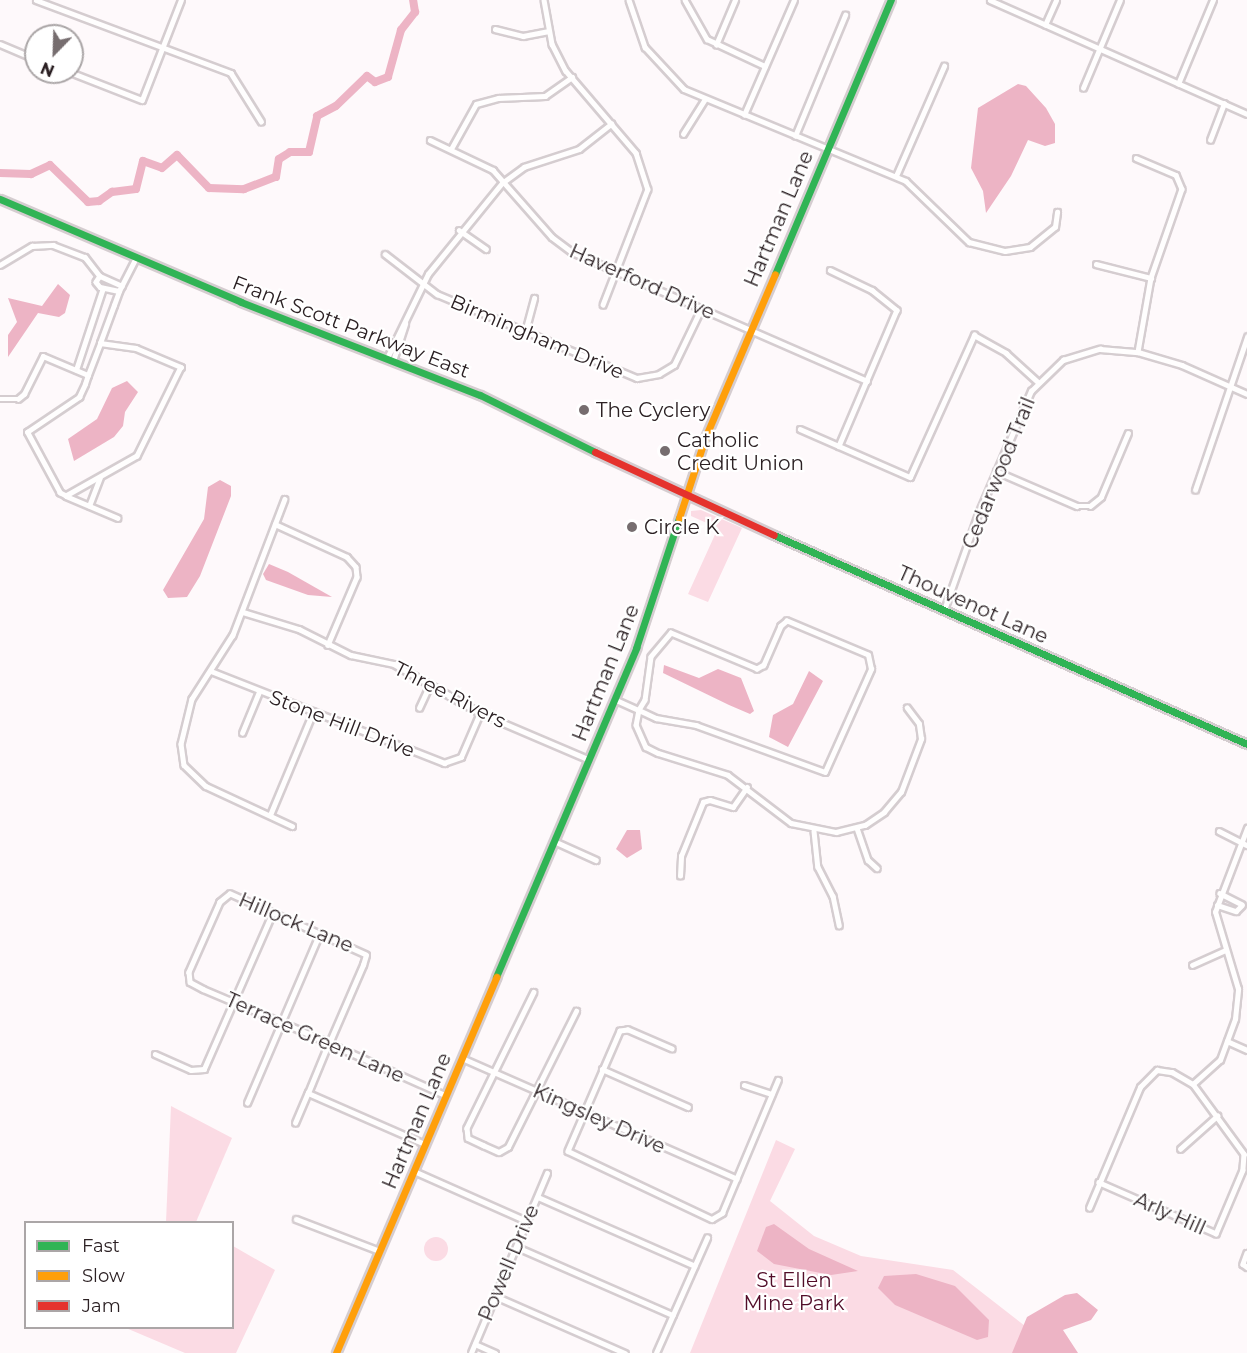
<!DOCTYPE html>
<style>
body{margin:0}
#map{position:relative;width:1247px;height:1353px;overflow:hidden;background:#fef9fb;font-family:Montserrat,sans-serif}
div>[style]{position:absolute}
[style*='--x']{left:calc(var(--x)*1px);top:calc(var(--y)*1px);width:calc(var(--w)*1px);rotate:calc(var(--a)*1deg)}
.green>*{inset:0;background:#fbdbe4}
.round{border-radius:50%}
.water>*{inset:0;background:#edb4c5}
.river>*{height:8px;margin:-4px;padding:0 4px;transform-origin:4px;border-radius:4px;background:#edb4c5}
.roads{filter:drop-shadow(2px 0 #d5cdd0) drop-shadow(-2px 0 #d5cdd0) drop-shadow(0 2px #d5cdd0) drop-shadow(0 -2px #d5cdd0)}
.street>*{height:4.5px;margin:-2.25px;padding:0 2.25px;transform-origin:2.25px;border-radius:2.25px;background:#fffefe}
.fast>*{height:7px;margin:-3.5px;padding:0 3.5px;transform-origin:3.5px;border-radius:3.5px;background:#30b455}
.slow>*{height:7px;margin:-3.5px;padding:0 3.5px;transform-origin:3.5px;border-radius:3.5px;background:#ff9f0a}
.jam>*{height:7px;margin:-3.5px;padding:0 3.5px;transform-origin:3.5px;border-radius:3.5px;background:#e5322d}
.dots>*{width:16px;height:16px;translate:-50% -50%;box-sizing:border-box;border:3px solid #fff;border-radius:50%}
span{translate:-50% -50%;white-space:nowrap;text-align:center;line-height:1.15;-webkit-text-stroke:4.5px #fff;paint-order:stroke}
.street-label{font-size:20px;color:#2c2124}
.poi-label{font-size:20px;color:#2c2124}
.left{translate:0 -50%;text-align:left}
.park-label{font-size:20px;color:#520d29}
.legend{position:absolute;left:24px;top:1221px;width:210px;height:108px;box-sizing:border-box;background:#fff;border:2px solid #aba6a7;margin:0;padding:8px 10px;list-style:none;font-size:18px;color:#2c2124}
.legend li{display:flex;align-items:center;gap:12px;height:30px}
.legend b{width:30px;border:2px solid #aba6a7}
.north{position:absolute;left:24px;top:24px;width:60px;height:60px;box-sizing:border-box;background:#fff;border:2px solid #aba6a7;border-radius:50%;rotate:203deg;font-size:16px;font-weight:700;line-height:24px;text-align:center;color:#2c2124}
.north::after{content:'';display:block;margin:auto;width:21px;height:27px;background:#766d6f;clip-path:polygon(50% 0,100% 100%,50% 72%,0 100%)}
</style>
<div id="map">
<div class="green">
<i style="clip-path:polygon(701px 510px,742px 528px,708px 602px,688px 594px,718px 528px,691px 516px,691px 511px)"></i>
<i style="clip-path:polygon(171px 1106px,232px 1138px,196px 1222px,166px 1222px)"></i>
<i style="clip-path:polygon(776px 1140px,795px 1149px,770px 1201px,814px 1236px,861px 1256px,953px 1270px,1025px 1326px,1014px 1353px,690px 1353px)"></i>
<i class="round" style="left:424px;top:1237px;width:24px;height:24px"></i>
<i style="clip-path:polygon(233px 1246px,275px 1270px,236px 1353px,185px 1353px,126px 1328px,232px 1328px)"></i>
</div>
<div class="water">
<i style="clip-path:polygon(1018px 84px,1026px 86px,1046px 108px,1055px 124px,1055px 143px,1045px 146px,1028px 140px,1011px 176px,986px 213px,983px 191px,971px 168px,978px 108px)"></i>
<i style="clip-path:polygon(58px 284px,70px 295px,65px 313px,59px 317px,38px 313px,8px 357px,8px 335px,17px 322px,8px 298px,42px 306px)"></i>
<i style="clip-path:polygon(127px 381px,138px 392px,125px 412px,123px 426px,114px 437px,74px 461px,68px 439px,97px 419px,112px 388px)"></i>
<i style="clip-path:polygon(220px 480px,231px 486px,231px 496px,200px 576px,187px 597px,168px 598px,163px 590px,204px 519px,208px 487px)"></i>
<i style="clip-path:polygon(269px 564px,288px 572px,332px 597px,308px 595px,266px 580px,263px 574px)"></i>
<i style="clip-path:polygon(664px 665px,699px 678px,718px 669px,741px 678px,754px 711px,750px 714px,729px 705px,663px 673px)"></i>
<i style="clip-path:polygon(809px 671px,823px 681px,788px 747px,769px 737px,773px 715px,793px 704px)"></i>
<i style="clip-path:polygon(627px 830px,640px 830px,642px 849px,627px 858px,616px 849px)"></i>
<i style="clip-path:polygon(774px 1224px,809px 1249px,858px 1271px,831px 1275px,774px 1264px,757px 1251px,766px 1227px)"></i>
<i style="clip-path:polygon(916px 1274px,955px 1286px,989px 1320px,988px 1337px,977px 1340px,895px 1305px,878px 1288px,884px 1276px)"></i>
<i style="clip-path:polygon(1077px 1293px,1098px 1310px,1091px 1320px,1063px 1330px,1078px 1353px,1012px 1353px,1027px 1317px,1065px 1295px)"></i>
</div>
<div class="river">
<i style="--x:0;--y:173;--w:31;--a:2"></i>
<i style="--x:31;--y:174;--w:21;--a:-25"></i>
<i style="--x:50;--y:165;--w:53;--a:44.2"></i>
<i style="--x:88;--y:202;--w:11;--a:-5"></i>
<i style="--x:99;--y:201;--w:16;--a:-35"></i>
<i style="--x:112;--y:192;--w:24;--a:-7"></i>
<i style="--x:136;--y:189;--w:29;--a:-76"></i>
<i style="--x:143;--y:161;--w:20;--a:20"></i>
<i style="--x:162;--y:168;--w:20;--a:-41"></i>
<i style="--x:177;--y:155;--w:46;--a:45.9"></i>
<i style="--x:209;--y:188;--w:35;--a:2"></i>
<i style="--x:244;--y:189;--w:34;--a:-21"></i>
<i style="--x:276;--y:177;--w:18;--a:-81"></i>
<i style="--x:279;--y:159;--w:13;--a:-32"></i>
<i style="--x:290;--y:152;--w:19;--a:0"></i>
<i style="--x:309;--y:152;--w:37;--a:-77"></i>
<i style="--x:317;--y:116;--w:21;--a:-28"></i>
<i style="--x:336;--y:106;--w:43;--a:-44.1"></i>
<i style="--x:367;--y:76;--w:10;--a:37"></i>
<i style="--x:375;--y:82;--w:14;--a:-21"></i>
<i style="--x:388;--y:77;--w:49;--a:-74.5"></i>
<i style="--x:401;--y:30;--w:23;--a:-52"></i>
<i style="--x:415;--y:12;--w:12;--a:-99"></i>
</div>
<div class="roads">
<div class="street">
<i style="--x:36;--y:0;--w:208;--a:20.5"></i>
<i style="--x:231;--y:73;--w:57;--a:58"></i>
<i style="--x:544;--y:0;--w:45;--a:79.7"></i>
<i style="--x:552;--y:44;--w:30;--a:63"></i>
<i style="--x:566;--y:71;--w:108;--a:49.5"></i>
<i style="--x:636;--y:153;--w:38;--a:72"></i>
<i style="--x:648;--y:189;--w:124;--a:111.2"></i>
<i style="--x:629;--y:0;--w:50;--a:71.2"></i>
<i style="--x:645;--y:47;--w:57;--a:47.1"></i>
<i style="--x:684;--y:89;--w:240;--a:22.5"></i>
<i style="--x:906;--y:181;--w:88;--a:44.1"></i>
<i style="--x:969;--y:242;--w:37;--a:14"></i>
<i style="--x:1005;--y:251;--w:25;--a:-9"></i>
<i style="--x:1030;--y:247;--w:32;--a:-39"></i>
<i style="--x:1055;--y:227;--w:15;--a:-82"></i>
<i style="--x:685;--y:0;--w:45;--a:60.6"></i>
<i style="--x:707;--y:39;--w:64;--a:25"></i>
<i style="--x:990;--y:0;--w:281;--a:23.9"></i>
<i style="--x:1045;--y:25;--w:27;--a:-66"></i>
<i style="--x:495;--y:29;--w:29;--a:14"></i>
<i style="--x:523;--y:36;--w:26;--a:-11"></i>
<i style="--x:0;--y:44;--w:39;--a:23"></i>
<i style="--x:716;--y:45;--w:49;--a:-67.1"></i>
<i style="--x:70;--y:72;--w:77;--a:21.3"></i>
<i style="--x:142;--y:100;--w:107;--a:-68.7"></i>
<i style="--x:1178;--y:84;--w:91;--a:-67.4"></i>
<i style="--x:1083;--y:88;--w:95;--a:-67.2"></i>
<i style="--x:744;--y:115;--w:125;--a:-66.5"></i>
<i style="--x:683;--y:134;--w:41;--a:-57.8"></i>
<i style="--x:795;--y:136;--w:131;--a:-67.5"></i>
<i style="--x:430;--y:140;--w:70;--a:25.5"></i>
<i style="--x:493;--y:170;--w:89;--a:48.6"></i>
<i style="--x:552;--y:237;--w:25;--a:37"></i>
<i style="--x:572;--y:252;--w:322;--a:23.6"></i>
<i style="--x:1210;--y:140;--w:39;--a:-69"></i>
<i style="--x:451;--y:149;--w:51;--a:-60.9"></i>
<i style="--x:476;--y:104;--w:23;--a:-15"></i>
<i style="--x:498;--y:98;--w:47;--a:-2.4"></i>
<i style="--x:545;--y:96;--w:33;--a:-35"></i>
<i style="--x:1136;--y:158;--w:43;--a:23"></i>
<i style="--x:1176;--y:175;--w:15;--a:67"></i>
<i style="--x:1182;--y:189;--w:94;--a:109.2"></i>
<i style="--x:1151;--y:278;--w:75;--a:100"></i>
<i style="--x:896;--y:176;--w:120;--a:-66.4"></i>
<i style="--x:459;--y:230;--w:33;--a:35"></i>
<i style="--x:385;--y:254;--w:66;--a:37.6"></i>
<i style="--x:437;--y:294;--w:217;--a:22.8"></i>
<i style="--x:637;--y:378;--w:22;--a:-10"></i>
<i style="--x:659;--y:374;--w:17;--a:-31"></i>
<i style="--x:674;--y:365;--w:62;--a:-64.3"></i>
<i style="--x:1096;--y:264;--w:57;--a:14.3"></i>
<i style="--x:0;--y:265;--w:37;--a:-31"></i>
<i style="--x:32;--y:246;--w:21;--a:-3"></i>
<i style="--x:53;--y:245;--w:34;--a:21"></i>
<i style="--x:85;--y:257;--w:24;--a:52"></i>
<i style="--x:100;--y:276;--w:24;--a:24"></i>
<i style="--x:830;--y:270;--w:47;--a:25.5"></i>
<i style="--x:872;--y:290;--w:32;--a:39"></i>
<i style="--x:897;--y:310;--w:148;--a:113.1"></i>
<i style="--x:100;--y:276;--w:7;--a:124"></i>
<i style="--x:96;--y:282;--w:6;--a:51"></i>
<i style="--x:100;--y:287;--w:19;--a:12"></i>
<i style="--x:525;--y:332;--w:35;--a:-75"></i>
<i style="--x:100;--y:343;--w:36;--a:8"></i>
<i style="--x:136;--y:348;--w:49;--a:22.9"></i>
<i style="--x:181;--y:367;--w:99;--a:116.3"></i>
<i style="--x:137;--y:456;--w:81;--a:150.6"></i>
<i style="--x:66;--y:496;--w:7;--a:-153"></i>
<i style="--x:60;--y:493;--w:69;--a:-118.4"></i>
<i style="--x:27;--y:432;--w:63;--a:-33.9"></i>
<i style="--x:79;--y:397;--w:14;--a:-65"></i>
<i style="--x:85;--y:384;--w:9;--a:-72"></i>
<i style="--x:88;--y:375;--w:34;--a:-69"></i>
<i style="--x:100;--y:343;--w:40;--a:-69.8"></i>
<i style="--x:114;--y:305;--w:15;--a:-70"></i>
<i style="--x:119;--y:291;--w:36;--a:-63"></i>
<i style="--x:388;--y:356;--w:91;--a:-64"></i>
<i style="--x:428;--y:274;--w:117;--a:-50.9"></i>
<i style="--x:502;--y:183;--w:27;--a:-36"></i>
<i style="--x:524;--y:167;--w:58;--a:-18.1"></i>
<i style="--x:579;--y:149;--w:41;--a:-38"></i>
<i style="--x:394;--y:358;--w:36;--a:-72"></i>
<i style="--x:76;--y:370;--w:86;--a:-71.8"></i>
<i style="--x:0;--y:399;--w:18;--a:0"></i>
<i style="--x:18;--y:399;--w:8;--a:-40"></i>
<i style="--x:24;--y:394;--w:42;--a:-63.4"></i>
<i style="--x:43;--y:356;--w:49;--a:22.9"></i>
<i style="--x:800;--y:429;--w:120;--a:23.6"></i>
<i style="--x:910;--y:477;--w:156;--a:-65.7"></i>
<i style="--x:974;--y:335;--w:37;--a:29"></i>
<i style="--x:1006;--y:353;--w:43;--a:42.2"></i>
<i style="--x:996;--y:471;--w:88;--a:23.4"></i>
<i style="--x:1077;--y:506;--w:13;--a:0"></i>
<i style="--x:1090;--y:506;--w:14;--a:-39"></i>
<i style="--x:1101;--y:497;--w:69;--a:-67.1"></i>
<i style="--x:1195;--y:490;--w:162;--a:-71.2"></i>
<i style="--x:66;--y:496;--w:56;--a:22.9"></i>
<i style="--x:285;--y:499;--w:146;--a:110.9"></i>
<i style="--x:233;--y:635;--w:76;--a:122.6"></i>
<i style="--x:192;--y:699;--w:46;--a:103.7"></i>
<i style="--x:181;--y:744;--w:21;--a:82"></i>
<i style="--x:184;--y:765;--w:30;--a:44"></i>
<i style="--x:206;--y:786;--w:95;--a:24.9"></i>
<i style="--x:89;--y:506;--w:30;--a:-69"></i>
<i style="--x:275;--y:524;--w:79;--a:24.6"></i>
<i style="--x:347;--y:557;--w:13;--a:48"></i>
<i style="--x:356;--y:567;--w:10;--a:84"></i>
<i style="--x:357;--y:577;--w:74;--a:113.1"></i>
<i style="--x:944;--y:610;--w:102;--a:-70.5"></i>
<i style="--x:978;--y:514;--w:134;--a:-66.7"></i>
<i style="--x:1031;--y:391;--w:45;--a:-44.1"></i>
<i style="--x:1063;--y:360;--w:39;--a:-17"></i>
<i style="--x:1100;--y:349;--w:38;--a:5"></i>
<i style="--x:1138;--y:352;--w:46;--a:16.5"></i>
<i style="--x:1182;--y:365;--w:71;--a:24"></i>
<i style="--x:243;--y:612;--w:59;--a:16.9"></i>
<i style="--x:299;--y:629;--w:58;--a:26.6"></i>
<i style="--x:351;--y:655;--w:44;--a:11.8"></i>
<i style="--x:394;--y:664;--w:99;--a:29.7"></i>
<i style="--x:480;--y:713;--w:117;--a:23.1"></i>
<i style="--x:211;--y:671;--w:251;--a:21.5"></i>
<i style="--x:444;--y:763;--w:18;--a:-19"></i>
<i style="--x:461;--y:757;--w:48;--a:-66.6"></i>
<i style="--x:614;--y:699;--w:27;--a:24"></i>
<i style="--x:639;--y:710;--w:19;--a:25"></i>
<i style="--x:656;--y:718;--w:41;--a:9.9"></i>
<i style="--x:696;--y:725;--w:137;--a:20"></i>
<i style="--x:825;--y:772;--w:113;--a:-65.9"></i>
<i style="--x:871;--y:669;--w:14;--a:-102"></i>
<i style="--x:868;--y:655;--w:88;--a:-157.2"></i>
<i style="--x:787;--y:621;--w:8;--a:140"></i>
<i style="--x:781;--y:626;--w:43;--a:113.6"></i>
<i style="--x:764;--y:665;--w:8;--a:150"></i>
<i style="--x:757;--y:669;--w:93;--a:-157.3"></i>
<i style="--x:671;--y:633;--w:31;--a:130"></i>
<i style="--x:651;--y:657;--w:43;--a:97.9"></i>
<i style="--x:645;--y:700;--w:12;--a:121"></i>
<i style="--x:639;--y:710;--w:15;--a:101"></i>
<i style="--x:636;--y:725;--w:24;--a:66"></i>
<i style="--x:646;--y:747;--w:13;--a:27"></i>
<i style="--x:658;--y:753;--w:73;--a:17.4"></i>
<i style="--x:728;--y:775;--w:79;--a:37.3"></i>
<i style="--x:791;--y:823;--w:46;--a:11.3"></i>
<i style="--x:836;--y:832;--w:30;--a:-14"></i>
<i style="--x:865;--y:825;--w:23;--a:-34"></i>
<i style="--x:884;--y:812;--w:26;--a:-50"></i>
<i style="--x:901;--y:792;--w:57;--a:-69.3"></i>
<i style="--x:921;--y:739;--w:15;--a:-98"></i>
<i style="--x:919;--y:724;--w:20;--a:-127"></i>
<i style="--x:419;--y:708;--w:23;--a:-65"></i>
<i style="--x:242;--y:733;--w:44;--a:-67.5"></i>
<i style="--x:270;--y:815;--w:112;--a:-67.3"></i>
<i style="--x:857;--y:828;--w:34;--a:71"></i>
<i style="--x:868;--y:860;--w:12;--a:42"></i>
<i style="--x:814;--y:831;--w:36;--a:84"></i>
<i style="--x:818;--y:867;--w:33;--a:63"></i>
<i style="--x:833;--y:896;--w:30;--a:78"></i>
<i style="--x:1219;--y:831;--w:31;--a:27"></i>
<i style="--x:554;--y:841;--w:46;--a:24.3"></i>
<i style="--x:680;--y:876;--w:20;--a:-87"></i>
<i style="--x:681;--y:856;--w:58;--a:-67.8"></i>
<i style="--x:703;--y:802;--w:7;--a:-16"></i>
<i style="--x:710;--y:800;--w:24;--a:17"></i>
<i style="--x:733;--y:807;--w:24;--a:-55"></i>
<i style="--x:1217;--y:905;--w:20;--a:18"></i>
<i style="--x:1236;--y:911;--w:8;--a:-45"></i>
<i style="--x:1242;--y:905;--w:25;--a:-153"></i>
<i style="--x:1192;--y:965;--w:35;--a:-24"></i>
<i style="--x:534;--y:992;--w:152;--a:116.2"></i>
<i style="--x:467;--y:1128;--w:10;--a:84"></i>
<i style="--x:468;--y:1138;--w:17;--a:25"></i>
<i style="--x:483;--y:1145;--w:17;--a:24"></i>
<i style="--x:499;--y:1152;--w:10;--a:-29"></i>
<i style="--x:508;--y:1147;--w:152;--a:-63.4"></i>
<i style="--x:1227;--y:1041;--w:22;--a:24"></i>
<i style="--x:672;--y:1049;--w:48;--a:-156.6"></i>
<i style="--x:628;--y:1030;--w:8;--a:173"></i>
<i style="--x:620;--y:1031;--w:131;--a:113.4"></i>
<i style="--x:568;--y:1151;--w:159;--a:25.3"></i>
<i style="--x:712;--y:1219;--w:12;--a:-31"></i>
<i style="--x:722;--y:1213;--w:144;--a:-67.2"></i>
<i style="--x:155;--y:1054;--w:39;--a:24"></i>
<i style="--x:191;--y:1070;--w:13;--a:-4"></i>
<i style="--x:204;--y:1069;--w:171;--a:-66.3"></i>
<i style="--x:462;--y:1058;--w:300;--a:23.7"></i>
<i style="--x:602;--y:1069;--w:94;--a:23.8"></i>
<i style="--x:1193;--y:1084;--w:36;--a:-42"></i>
<i style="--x:1220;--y:1060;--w:44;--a:-69.9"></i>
<i style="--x:1235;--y:1019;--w:30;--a:-84"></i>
<i style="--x:1238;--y:989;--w:80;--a:-106.6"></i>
<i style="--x:1215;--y:912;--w:90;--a:-69.1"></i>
<i style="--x:744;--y:1085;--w:29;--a:18"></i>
<i style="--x:308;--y:1093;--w:128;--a:23.6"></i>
<i style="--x:247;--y:1103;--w:185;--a:-66.8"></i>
<i style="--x:295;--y:1123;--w:33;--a:-67"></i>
<i style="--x:308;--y:1093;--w:50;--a:-67.6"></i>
<i style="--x:327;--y:1047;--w:9;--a:-63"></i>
<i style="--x:331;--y:1039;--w:81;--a:-66.6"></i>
<i style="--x:363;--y:965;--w:10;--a:-73"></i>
<i style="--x:366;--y:955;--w:149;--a:-155.8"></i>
<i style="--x:230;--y:894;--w:13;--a:141"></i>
<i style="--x:220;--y:902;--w:77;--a:113.9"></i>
<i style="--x:189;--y:972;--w:10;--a:84"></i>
<i style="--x:190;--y:982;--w:15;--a:28"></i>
<i style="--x:203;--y:989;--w:85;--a:22.9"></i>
<i style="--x:281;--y:1022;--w:5;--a:22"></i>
<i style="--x:286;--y:1024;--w:43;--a:23.6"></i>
<i style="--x:325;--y:1041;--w:9;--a:27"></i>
<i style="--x:333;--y:1045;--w:123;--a:24.1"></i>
<i style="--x:1180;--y:1149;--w:50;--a:-41.7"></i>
<i style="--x:414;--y:1171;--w:124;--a:23.9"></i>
<i style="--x:538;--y:1197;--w:171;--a:23.7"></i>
<i style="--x:1089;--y:1208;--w:131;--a:-67.1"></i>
<i style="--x:1140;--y:1087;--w:24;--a:-45"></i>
<i style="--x:1157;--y:1070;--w:15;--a:8"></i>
<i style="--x:1172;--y:1072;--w:24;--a:30"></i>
<i style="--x:1193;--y:1084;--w:87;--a:53.9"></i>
<i style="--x:1244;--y:1154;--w:16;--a:94"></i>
<i style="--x:1243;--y:1170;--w:69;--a:112.9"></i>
<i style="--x:1216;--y:1234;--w:128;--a:-156.4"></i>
<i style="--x:296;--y:1219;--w:90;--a:20.9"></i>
<i style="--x:517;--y:1247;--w:170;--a:23.6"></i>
<i style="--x:1247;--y:1253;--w:12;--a:110"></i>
<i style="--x:1243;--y:1264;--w:5;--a:37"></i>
<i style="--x:495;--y:1296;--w:142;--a:23.7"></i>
<i style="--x:475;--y:1344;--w:22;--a:24"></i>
<i style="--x:471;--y:1353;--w:195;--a:-67.1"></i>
<i style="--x:656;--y:1353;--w:126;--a:-66.1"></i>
</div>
<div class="fast">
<i style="--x:0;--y:199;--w:262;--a:23.1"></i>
<i style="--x:241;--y:302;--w:256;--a:21.3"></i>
<i style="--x:480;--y:395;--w:128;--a:26.4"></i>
<i style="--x:775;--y:274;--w:298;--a:-67.1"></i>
<i style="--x:774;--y:535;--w:517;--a:23.84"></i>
<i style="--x:496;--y:977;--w:358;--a:-66.9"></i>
<i style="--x:636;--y:648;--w:137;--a:-71.7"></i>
</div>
<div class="slow">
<i style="--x:679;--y:518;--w:84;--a:-72"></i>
<i style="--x:705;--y:438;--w:178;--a:-66.9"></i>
<i style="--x:336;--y:1353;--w:409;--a:-66.9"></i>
</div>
<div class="jam">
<i style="--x:595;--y:452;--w:197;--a:24.9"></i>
</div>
</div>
<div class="dots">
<i style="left:584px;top:410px;background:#766d6f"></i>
<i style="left:665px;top:451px;background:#766d6f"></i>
<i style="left:632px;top:527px;background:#766d6f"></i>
</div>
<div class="street-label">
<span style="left:779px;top:219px;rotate:-67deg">Hartman Lane</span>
<span style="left:642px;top:282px;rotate:24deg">Haverford Drive</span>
<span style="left:351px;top:327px;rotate:21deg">Frank Scott Parkway East</span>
<span style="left:537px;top:337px;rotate:23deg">Birmingham Drive</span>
<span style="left:999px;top:473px;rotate:-68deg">Cedarwood Trail</span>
<span style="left:973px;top:605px;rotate:24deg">Thouvenot Lane</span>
<span style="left:606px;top:673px;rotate:-68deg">Hartman Lane</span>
<span style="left:450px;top:695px;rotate:27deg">Three Rivers</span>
<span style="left:342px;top:724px;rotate:21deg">Stone Hill Drive</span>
<span style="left:296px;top:923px;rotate:23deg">Hillock Lane</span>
<span style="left:315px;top:1038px;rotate:24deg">Terrace Green Lane</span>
<span style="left:599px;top:1119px;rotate:24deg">Kingsley Drive</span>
<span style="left:417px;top:1121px;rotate:-67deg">Hartman Lane</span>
<span style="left:1170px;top:1214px;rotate:24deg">Arly Hill</span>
<span style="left:509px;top:1263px;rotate:-67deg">Powell Drive</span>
</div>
<div class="poi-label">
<span class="left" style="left:596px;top:410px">The Cyclery</span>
<span class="left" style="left:677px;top:452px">Catholic<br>Credit Union</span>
<span class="left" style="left:644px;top:527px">Circle K</span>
</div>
<div class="park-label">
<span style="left:794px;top:1292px">St Ellen<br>Mine Park</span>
</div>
<ul class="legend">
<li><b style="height:8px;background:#30b455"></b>Fast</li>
<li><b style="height:8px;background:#ff9f0a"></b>Slow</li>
<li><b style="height:8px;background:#e5322d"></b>Jam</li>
</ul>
<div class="north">N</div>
</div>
